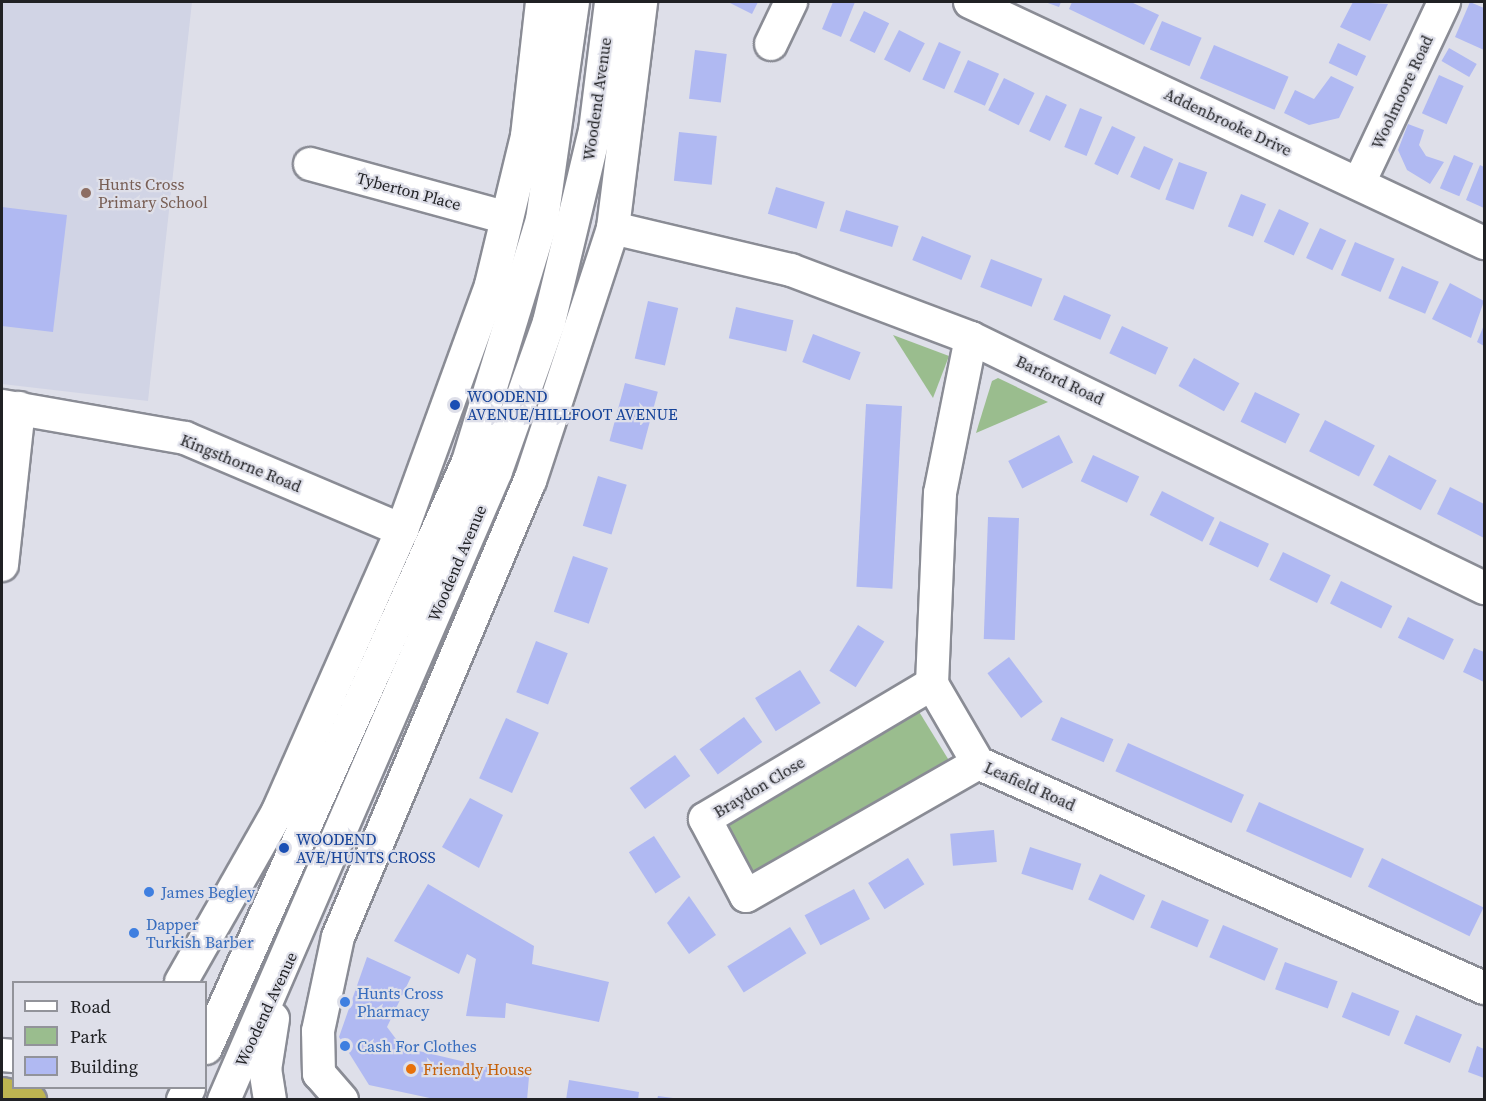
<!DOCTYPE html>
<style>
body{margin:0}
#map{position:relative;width:1486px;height:1101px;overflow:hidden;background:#dedfe9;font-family:"Source Serif 4",serif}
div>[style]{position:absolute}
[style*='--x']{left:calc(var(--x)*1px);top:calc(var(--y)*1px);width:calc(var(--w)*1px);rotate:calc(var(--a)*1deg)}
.built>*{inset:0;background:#d1d4e5}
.green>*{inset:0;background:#9abd8e}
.building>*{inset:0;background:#b0b9f2;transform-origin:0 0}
.roads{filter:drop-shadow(2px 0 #8a8c95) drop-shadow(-2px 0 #8a8c95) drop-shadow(0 2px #8a8c95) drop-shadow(0 -2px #8a8c95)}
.minor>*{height:32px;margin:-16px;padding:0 16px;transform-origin:16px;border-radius:16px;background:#fff}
.highway>*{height:33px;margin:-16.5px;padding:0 16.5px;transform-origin:16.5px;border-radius:16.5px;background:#bdb451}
.dots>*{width:16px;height:16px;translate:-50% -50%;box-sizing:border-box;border:3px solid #dedfe9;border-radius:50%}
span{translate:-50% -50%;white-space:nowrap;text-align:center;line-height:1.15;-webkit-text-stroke:4.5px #dedfe9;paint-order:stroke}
.street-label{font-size:16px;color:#202124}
.education-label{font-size:16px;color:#785e54}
.left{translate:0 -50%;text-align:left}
.transit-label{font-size:16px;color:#164399}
.shop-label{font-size:16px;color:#366cbe}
.food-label{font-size:16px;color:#c56008}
.frame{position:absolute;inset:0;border:3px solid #202124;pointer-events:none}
.legend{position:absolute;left:12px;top:981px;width:195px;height:108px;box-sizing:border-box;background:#dedfe9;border:2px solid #92939a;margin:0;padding:8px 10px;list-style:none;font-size:18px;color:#202124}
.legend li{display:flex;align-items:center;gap:12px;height:30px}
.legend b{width:30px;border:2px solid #92939a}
</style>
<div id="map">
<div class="built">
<i style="clip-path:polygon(2px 2px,192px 2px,148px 401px,2px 384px)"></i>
</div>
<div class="green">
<i style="clip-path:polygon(893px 335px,949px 356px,933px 398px)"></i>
<i style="clip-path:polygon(998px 378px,1048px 402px,976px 433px,992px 381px)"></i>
<i style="clip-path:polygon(918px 710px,953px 767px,746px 896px,705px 819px)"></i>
</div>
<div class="building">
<i style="clip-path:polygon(728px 2px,758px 2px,752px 14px)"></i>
<i style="clip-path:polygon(833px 2px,855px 2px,841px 37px,822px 29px)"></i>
<i style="clip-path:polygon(1045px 2px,1061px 2px,1059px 7px)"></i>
<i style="clip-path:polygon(1072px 2px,1131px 2px,1159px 15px,1144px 45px,1069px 9px)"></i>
<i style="clip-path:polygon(1353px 2px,1388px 4px,1370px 41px,1340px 27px)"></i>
<i style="clip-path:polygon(1470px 2px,1484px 8px,1484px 50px,1455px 37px)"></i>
<i style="left:864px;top:11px;width:28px;height:33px;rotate:26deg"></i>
<i style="left:1162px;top:21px;width:43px;height:31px;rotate:23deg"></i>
<i style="left:899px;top:30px;width:29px;height:33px;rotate:27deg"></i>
<i style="left:939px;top:42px;width:24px;height:41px;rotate:24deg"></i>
<i style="left:1338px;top:43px;width:31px;height:22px;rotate:25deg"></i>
<i style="left:1214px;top:45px;width:81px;height:36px;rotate:23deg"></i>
<i style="left:1449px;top:48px;width:32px;height:15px;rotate:30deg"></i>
<i style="left:695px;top:50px;width:32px;height:49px;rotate:7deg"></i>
<i style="left:968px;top:60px;width:34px;height:35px;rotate:24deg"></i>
<i style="left:1439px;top:75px;width:27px;height:42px;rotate:24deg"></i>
<i style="clip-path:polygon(1331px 76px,1354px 87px,1339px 118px,1309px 125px,1284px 113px,1295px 90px,1314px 99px)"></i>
<i style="left:1004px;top:78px;width:34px;height:36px;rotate:26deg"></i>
<i style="left:1046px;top:95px;width:23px;height:40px;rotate:25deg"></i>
<i style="left:1080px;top:108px;width:24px;height:42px;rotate:22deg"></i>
<i style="clip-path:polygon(1408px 124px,1424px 130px,1419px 145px,1426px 156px,1444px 162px,1430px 184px,1407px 170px,1398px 150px)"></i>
<i style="left:1112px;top:126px;width:26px;height:42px;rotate:25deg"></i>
<i style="left:679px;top:132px;width:38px;height:49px;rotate:6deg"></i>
<i style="left:1144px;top:146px;width:32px;height:34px;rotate:24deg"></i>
<i style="left:1454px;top:155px;width:21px;height:36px;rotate:23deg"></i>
<i style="left:1179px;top:162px;width:30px;height:40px;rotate:20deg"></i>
<i style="clip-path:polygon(1480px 165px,1484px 167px,1484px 208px,1466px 200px)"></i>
<i style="left:776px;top:187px;width:51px;height:28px;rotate:17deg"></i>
<i style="left:1241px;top:194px;width:27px;height:35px;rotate:22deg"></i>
<i style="clip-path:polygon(2px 207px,67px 215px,53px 332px,2px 326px)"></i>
<i style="left:1279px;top:209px;width:33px;height:36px;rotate:25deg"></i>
<i style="left:846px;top:210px;width:55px;height:22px;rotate:17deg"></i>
<i style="left:1320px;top:228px;width:29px;height:33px;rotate:25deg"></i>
<i style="left:922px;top:236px;width:53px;height:26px;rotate:22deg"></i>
<i style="left:1355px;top:242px;width:43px;height:36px;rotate:23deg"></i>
<i style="left:991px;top:259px;width:55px;height:30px;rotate:21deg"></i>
<i style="left:1402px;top:266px;width:40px;height:35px;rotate:23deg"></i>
<i style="clip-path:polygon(1450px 283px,1484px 301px,1471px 338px,1432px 319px)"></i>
<i style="left:1064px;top:295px;width:51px;height:27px;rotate:23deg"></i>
<i style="left:648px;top:301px;width:31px;height:59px;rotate:13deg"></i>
<i style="left:736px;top:307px;width:59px;height:32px;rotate:13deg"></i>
<i style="clip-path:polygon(1484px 325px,1484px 346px,1477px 342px)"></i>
<i style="left:1122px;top:326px;width:51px;height:30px;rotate:25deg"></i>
<i style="left:813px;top:334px;width:51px;height:30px;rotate:21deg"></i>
<i style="left:1194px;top:358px;width:52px;height:32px;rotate:29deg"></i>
<i style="left:625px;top:383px;width:34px;height:60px;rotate:15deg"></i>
<i style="left:1255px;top:392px;width:50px;height:33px;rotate:26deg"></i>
<i style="left:866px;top:404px;width:36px;height:183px;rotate:3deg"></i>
<i style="left:1325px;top:420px;width:56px;height:35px;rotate:27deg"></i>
<i style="left:1059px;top:435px;width:31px;height:57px;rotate:63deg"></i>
<i style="left:1093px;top:455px;width:51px;height:29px;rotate:25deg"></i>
<i style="left:1389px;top:455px;width:54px;height:34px;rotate:28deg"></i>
<i style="left:598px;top:476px;width:30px;height:52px;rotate:17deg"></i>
<i style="clip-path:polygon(1450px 487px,1484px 504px,1484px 538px,1437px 514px)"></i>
<i style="left:1162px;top:491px;width:59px;height:27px;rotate:27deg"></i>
<i style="left:988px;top:517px;width:31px;height:122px;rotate:2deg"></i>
<i style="left:1220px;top:521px;width:54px;height:26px;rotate:25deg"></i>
<i style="left:1283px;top:552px;width:53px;height:31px;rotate:26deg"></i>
<i style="left:573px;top:556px;width:37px;height:59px;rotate:19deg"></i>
<i style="left:1341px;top:581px;width:57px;height:25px;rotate:26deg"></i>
<i style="left:1408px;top:617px;width:51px;height:23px;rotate:26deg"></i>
<i style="left:858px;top:625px;width:31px;height:54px;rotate:32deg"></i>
<i style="left:536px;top:641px;width:34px;height:55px;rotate:21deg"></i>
<i style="clip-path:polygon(1474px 648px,1484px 652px,1484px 682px,1463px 672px)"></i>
<i style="left:1009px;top:657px;width:56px;height:27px;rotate:53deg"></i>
<i style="left:800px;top:670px;width:39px;height:53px;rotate:58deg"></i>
<i style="left:744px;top:717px;width:31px;height:55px;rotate:54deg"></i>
<i style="left:1061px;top:717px;width:57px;height:25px;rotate:23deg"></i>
<i style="left:506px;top:718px;width:36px;height:66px;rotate:24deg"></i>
<i style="left:1128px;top:743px;width:127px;height:31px;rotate:24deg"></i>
<i style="left:675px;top:755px;width:26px;height:56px;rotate:54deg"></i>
<i style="clip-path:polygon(470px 798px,503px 815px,479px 868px,442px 847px)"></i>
<i style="left:1259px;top:802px;width:115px;height:32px;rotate:24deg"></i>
<i style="left:994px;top:830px;width:32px;height:44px;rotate:85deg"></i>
<i style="left:654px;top:836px;width:49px;height:30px;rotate:57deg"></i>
<i style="left:1030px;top:847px;width:54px;height:28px;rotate:18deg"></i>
<i style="left:908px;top:858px;width:31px;height:47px;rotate:58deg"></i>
<i style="left:1382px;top:858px;width:113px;height:32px;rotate:26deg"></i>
<i style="left:1100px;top:874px;width:50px;height:28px;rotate:25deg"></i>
<i style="clip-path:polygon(428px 884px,534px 946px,532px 964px,609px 982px,599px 1022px,506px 1003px,505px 1018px,466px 1016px,476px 959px,467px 954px,459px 974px,394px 941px)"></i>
<i style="left:854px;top:889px;width:34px;height:56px;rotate:62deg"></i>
<i style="clip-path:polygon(689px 896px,716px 935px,689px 954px,667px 923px)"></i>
<i style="left:1162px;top:900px;width:51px;height:30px;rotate:23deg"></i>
<i style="left:1223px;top:925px;width:60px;height:35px;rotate:23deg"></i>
<i style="left:790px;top:927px;width:31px;height:74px;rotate:58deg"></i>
<i style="clip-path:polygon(367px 957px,411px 977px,387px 1027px,402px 1047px,529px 1077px,527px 1100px,439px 1100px,369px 1085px,339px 1037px)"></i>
<i style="left:1285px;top:962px;width:56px;height:29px;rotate:20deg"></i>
<i style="left:1352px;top:992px;width:51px;height:27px;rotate:22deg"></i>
<i style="left:1416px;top:1015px;width:50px;height:31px;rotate:23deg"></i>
<i style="clip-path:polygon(1477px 1046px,1484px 1049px,1484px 1078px,1468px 1072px)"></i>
<i style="clip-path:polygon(569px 1080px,639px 1092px,638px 1100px,566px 1100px)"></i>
<i style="clip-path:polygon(658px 1096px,673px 1098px,673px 1100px,657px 1100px)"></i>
</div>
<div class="roads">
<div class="minor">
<i style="--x:970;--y:2;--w:568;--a:25.12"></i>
<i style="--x:771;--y:44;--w:47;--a:-64.5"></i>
<i style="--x:310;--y:164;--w:204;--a:15.3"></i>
<i style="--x:1359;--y:183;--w:200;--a:-64.8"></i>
<i style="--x:613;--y:228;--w:183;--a:13.3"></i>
<i style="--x:791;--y:270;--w:192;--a:20.7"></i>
<i style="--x:971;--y:338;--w:571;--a:25.98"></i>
<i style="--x:971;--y:338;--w:158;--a:101.3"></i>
<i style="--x:940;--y:493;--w:191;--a:92.4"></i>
<i style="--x:932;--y:684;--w:91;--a:59.8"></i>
<i style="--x:978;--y:763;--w:554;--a:23.97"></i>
<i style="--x:2;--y:406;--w:186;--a:9.9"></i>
<i style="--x:185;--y:438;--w:236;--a:23"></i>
<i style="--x:2;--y:565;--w:158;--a:-83.8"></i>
<i style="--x:932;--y:684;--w:264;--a:149.3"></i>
<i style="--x:705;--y:819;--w:87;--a:62"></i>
<i style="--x:746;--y:896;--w:267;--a:-29.8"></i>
<i style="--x:181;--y:982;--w:197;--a:-60.4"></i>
<i style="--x:278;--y:811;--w:307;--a:-66.2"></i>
<i style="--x:402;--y:530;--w:261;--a:-70"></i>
<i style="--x:491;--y:285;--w:153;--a:-76.4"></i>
<i style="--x:527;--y:136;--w:135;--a:-83.6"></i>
<i style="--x:206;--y:1048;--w:642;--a:-65.91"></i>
<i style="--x:468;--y:462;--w:253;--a:-73"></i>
<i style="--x:542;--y:220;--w:220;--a:-81.9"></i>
<i style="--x:2;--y:1055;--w:12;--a:5"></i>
<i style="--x:183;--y:1100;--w:13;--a:-63"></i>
<i style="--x:224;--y:1100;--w:685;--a:-66.61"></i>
<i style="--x:496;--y:471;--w:158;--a:-70.4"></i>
<i style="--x:549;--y:322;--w:196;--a:-76.5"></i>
<i style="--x:595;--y:131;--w:130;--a:-82.9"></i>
<i style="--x:270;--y:1100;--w:30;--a:-99"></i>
<i style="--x:265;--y:1070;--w:52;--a:-81.1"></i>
<i style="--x:342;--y:1100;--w:35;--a:-131"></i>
<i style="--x:319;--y:1074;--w:43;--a:-91.3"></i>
<i style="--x:318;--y:1031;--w:96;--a:-78"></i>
<i style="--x:338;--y:937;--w:495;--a:-67.2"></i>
<i style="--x:530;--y:481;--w:266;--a:-71.8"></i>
<i style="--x:613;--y:228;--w:228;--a:-82.9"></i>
</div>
<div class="highway">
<i style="--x:2;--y:1094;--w:28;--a:13"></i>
</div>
</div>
<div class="dots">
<i style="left:86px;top:193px;background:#8d6e63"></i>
<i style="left:455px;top:405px;background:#1a4fb4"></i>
<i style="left:284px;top:848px;background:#1a4fb4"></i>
<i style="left:149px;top:892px;background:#3f7fe0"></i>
<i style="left:134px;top:933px;background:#3f7fe0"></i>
<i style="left:345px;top:1002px;background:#3f7fe0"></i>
<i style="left:345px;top:1046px;background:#3f7fe0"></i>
<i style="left:411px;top:1069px;background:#e8710a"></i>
</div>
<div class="street-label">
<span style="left:1402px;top:92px;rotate:-65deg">Woolmoore Road</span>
<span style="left:597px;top:99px;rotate:-82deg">Woodend Avenue</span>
<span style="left:1228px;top:122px;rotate:25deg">Addenbrooke Drive</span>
<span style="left:409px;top:191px;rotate:15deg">Tyberton Place</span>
<span style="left:1060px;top:380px;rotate:25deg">Barford Road</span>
<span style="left:241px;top:463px;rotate:22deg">Kingsthorne Road</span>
<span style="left:457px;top:563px;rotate:-67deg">Woodend Avenue</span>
<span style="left:1030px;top:786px;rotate:24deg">Leafield Road</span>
<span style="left:759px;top:787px;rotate:-31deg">Braydon Close</span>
<span style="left:266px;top:1009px;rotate:-65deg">Woodend Avenue</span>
</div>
<div class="education-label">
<span class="left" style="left:98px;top:193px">Hunts Cross<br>Primary School</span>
</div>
<div class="transit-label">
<span class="left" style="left:467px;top:405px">WOODEND<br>AVENUE/HILLFOOT AVENUE</span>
<span class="left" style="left:296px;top:848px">WOODEND<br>AVE/HUNTS CROSS</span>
</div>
<div class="shop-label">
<span class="left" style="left:161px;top:892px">James Begley</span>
<span class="left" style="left:146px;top:933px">Dapper<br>Turkish Barber</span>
<span class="left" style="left:357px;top:1002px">Hunts Cross<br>Pharmacy</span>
<span class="left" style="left:357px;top:1046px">Cash For Clothes</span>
</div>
<div class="food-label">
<span class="left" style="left:423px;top:1069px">Friendly House</span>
</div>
<div class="frame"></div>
<ul class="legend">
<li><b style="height:8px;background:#fff"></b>Road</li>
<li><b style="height:16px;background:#9abd8e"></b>Park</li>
<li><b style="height:16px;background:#b0b9f2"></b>Building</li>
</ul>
</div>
